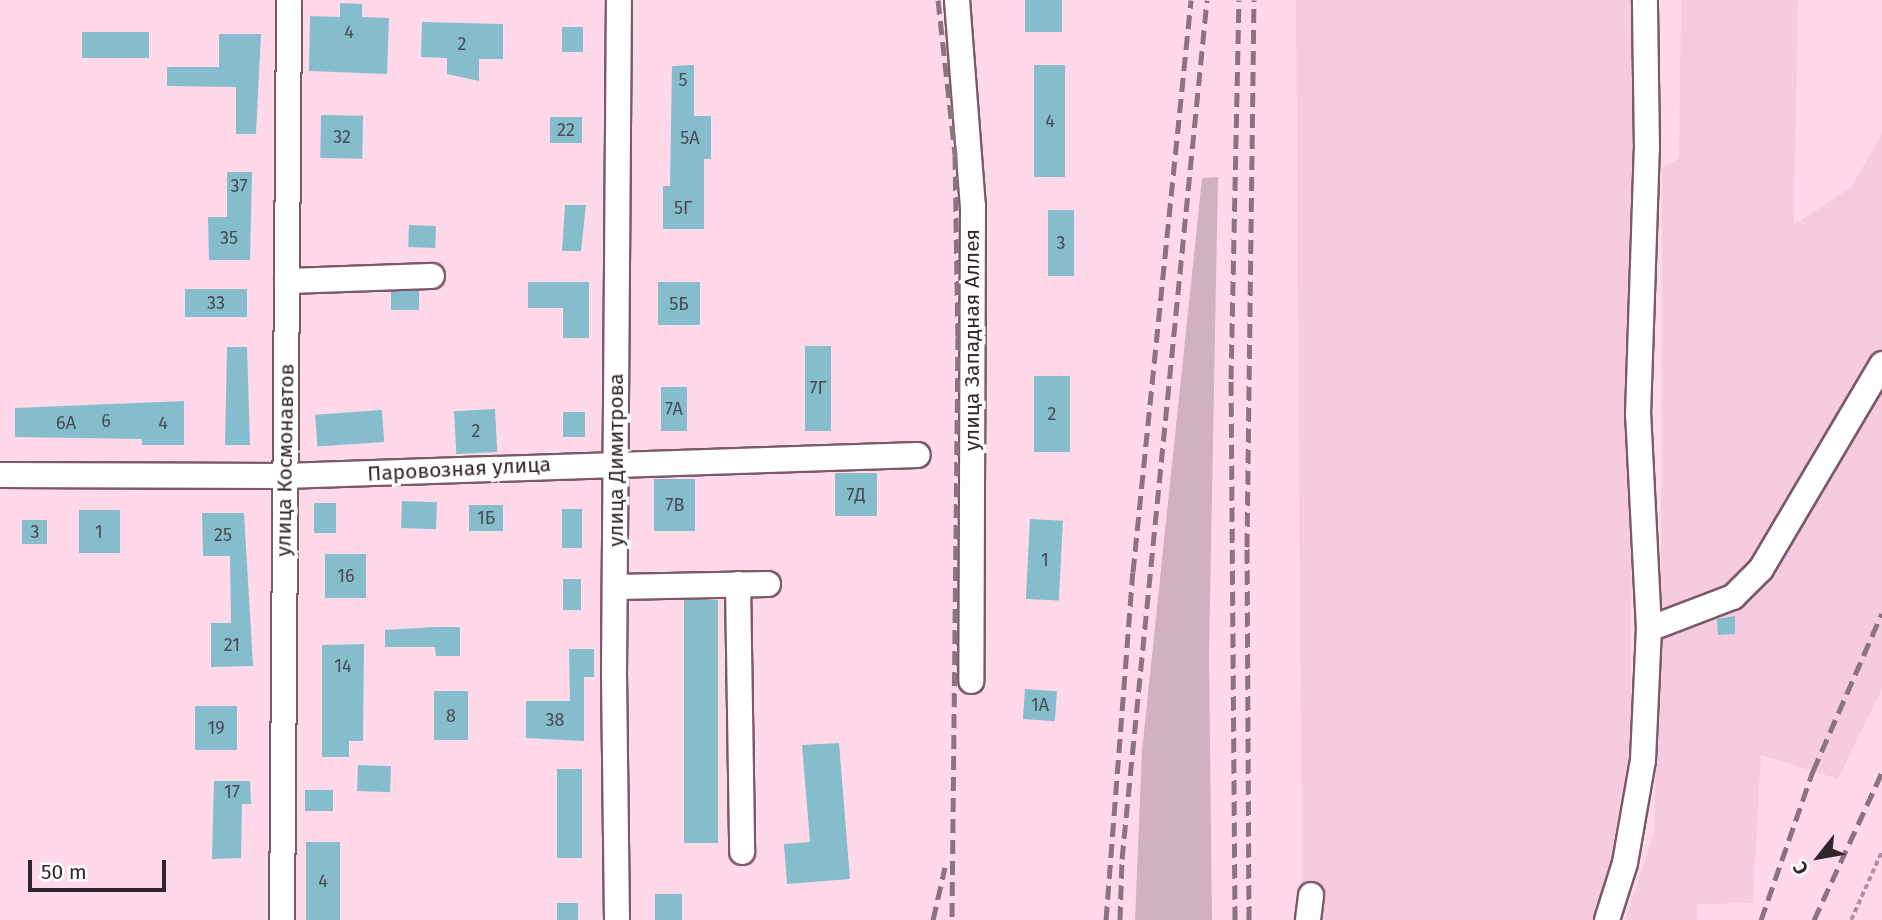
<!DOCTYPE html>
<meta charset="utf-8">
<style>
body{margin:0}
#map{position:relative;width:1882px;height:920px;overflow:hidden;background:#ffd9ea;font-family:"Fira Sans",sans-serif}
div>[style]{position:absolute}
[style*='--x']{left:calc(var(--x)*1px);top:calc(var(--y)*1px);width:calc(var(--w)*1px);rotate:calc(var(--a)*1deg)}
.built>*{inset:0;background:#f7cbdf}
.green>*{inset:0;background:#d1b1c0}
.building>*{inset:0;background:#85bdcd;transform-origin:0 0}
.path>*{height:3.5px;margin-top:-1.75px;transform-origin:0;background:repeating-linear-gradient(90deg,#ad919e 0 5px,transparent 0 8.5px)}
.roads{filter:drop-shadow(2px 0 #7a5a69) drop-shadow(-2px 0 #7a5a69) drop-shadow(0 2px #7a5a69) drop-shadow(0 -2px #7a5a69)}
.minor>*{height:24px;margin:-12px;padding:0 12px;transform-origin:12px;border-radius:12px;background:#fff}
.rail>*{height:5px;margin-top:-2.5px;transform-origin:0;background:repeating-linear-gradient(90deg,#8c747f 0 14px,transparent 0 21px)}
span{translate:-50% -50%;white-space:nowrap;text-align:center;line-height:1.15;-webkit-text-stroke:7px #fff;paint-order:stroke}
.number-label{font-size:18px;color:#474a54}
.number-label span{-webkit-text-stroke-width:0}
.street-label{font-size:21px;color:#32242b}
.north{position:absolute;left:1784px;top:822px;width:70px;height:70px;-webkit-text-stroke:5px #fff;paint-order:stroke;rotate:239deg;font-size:19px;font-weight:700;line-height:28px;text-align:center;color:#32242b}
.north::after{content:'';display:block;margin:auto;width:24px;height:32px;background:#32242b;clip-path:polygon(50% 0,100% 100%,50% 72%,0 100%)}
.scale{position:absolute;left:28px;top:860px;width:138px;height:32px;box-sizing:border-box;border:4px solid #32242b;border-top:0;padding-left:9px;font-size:21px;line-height:24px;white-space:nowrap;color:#32242b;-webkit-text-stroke:5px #fff;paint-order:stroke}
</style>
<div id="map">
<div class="built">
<i style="clip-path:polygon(1296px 0,1633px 0,1631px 727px,1618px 851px,1595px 920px,1302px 920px)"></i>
<i style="clip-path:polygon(1681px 0,1798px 0,1794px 225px,1852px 186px,1882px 133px,1882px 689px,1838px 779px,1761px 755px,1753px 903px,1697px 904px,1697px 920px,1625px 920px,1654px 833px,1661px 585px,1662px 168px,1679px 158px)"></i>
</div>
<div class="green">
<i style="clip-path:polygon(1218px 177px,1209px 654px,1212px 920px,1135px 920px,1142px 751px,1202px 178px)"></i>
</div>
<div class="building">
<i style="left:1025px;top:0;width:37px;height:32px"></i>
<i style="clip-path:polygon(340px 3px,362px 4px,362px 17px,389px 18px,387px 74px,309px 71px,310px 16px,340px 17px)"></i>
<i style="clip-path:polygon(422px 22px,503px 24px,503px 59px,479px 59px,479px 81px,447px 74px,447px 58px,421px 57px)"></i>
<i style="left:562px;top:27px;width:21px;height:25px"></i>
<i style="left:82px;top:32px;width:67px;height:26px"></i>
<i style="clip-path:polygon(219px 34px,261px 34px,256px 134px,236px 134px,236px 87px,167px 86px,167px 67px,219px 67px)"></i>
<i style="clip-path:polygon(694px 65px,694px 116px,711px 116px,711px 159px,704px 159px,704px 229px,663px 229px,663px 186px,670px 186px,672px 66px)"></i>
<i style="left:1034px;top:65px;width:31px;height:112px"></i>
<i style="left:321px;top:115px;width:42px;height:43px;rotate:1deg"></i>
<i style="left:550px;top:117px;width:32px;height:26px"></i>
<i style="clip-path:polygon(227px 172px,252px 172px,250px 260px,209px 260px,208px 217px,227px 217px)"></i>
<i style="clip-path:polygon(565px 205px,586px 205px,581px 251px,562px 251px)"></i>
<i style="left:1048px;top:210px;width:26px;height:66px"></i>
<i style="left:409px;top:225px;width:27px;height:22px;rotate:2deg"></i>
<i style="clip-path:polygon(528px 282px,589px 282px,589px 338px,563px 338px,563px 308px,528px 308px)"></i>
<i style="left:658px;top:282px;width:42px;height:43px"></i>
<i style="left:185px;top:289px;width:62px;height:28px"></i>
<i style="left:419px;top:291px;width:19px;height:28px;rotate:90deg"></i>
<i style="left:805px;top:346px;width:26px;height:85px"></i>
<i style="clip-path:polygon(227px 347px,247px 347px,250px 445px,225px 445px)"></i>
<i style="left:1034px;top:376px;width:36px;height:76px"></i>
<i style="left:661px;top:387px;width:26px;height:44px"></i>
<i style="clip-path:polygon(184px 401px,184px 445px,142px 445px,142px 439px,15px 437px,15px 408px)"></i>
<i style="left:495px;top:409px;width:43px;height:41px;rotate:87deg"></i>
<i style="left:382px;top:410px;width:32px;height:67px;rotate:86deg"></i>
<i style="left:563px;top:412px;width:22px;height:25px"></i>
<i style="left:835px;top:473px;width:42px;height:43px"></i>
<i style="left:654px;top:479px;width:41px;height:52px"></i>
<i style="left:402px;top:501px;width:35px;height:27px;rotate:2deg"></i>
<i style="left:314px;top:503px;width:22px;height:30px"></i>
<i style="left:469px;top:505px;width:34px;height:26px"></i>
<i style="left:562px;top:509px;width:20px;height:39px"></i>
<i style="left:79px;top:510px;width:41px;height:43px"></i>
<i style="clip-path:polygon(202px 513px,244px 513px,253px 666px,211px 667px,211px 623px,231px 623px,230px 556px,203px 556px)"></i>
<i style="left:1030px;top:519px;width:33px;height:80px;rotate:3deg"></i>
<i style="left:22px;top:520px;width:25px;height:24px"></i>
<i style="left:366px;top:554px;width:44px;height:41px;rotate:90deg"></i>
<i style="left:563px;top:579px;width:18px;height:31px"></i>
<i style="left:718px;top:600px;width:243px;height:34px;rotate:90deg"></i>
<i style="clip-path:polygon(1735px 616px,1735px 634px,1718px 635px,1717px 619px)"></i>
<i style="clip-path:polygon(435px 627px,460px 627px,460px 656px,436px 656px,435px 647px,385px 647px,385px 630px)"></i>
<i style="clip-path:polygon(364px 644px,363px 741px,349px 741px,349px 757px,322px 757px,322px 645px)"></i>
<i style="clip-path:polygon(569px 649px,594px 649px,594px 677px,584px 677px,584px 741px,526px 738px,526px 701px,570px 701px)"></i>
<i style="left:1025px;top:689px;width:32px;height:30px;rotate:4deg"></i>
<i style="left:434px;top:691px;width:34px;height:49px"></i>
<i style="left:237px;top:706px;width:44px;height:42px;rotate:90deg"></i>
<i style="clip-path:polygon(839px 743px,850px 879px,787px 884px,784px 844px,810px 842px,802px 745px)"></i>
<i style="left:358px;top:765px;width:33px;height:26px;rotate:2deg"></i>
<i style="left:557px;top:769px;width:25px;height:89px"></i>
<i style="clip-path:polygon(214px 781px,250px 781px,251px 804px,242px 804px,241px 858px,212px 859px)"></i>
<i style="left:305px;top:790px;width:28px;height:21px"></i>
<i style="left:306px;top:842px;width:34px;height:78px"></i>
<i style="left:655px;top:894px;width:27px;height:26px"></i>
<i style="left:557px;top:903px;width:21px;height:17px"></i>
</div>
<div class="path">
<i style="--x:1851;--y:920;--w:76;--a:-65.8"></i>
</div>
<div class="roads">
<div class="minor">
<i style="--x:957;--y:0;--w:207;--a:85.6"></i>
<i style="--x:973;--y:206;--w:475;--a:90.2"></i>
<i style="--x:287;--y:281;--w:145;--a:-2"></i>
<i style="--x:0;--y:475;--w:284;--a:0.2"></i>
<i style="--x:284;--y:476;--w:634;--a:-1.9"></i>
<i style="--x:738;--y:584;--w:268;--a:89.1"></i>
<i style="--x:615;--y:587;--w:153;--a:-1.1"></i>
<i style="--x:1649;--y:629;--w:90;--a:-20.9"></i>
<i style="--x:1733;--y:597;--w:40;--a:-45"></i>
<i style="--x:1761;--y:569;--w:238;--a:-59.4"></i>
<i style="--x:282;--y:920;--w:920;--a:-89.56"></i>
<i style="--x:617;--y:920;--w:245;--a:-90.7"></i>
<i style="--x:614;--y:675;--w:675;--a:-89.58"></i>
<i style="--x:1308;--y:920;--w:25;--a:-83"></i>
<i style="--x:1607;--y:920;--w:60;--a:-72.5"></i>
<i style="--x:1625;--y:863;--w:105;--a:-80.1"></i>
<i style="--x:1643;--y:760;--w:131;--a:-87.4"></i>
<i style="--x:1649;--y:629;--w:214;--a:-92.9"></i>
<i style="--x:1638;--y:415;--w:265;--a:-88.1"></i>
<i style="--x:1647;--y:150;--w:150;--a:-90.8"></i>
</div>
</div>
<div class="rail">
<i style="--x:938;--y:0;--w:156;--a:83.7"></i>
<i style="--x:955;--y:155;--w:181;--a:89.1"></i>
<i style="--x:958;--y:336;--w:584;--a:90.59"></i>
<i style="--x:933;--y:920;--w:54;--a:-77.2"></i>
<i style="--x:1106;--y:920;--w:349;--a:-85.6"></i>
<i style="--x:1133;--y:572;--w:575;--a:-84.21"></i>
<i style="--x:1120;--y:920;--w:61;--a:-88.1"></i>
<i style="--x:1122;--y:859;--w:863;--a:-84.35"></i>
<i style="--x:1235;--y:920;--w:541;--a:-90.42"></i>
<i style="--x:1231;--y:379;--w:379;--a:-88.8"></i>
<i style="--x:1249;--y:920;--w:373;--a:-90.3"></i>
<i style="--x:1247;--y:547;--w:547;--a:-89.27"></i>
<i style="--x:1761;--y:920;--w:158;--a:-70.8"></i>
<i style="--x:1813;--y:771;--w:172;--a:-66.4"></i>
<i style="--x:1814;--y:920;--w:163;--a:-65.3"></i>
</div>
<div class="number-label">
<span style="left:349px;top:32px">4</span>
<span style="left:462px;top:44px">2</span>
<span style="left:683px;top:80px">5</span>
<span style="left:1050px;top:121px">4</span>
<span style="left:566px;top:130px">22</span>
<span style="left:342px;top:137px">32</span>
<span style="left:690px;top:138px">5А</span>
<span style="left:239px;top:186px">37</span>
<span style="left:683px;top:208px">5Г</span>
<span style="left:229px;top:238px">35</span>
<span style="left:1061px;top:243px">3</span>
<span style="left:216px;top:303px">33</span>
<span style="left:679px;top:304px">5Б</span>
<span style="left:818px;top:388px">7Г</span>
<span style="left:674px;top:409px">7А</span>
<span style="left:1052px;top:414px">2</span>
<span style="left:106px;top:421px">6</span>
<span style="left:66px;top:423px">6А</span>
<span style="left:163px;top:423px">4</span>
<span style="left:476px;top:431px">2</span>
<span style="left:856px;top:495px">7Д</span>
<span style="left:675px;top:505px">7В</span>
<span style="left:486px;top:518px">1Б</span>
<span style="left:35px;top:532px">3</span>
<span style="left:99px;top:532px">1</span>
<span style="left:223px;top:535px">25</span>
<span style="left:1045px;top:560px">1</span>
<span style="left:346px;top:576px">16</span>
<span style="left:232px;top:645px">21</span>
<span style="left:343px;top:666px">14</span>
<span style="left:1040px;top:705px">1А</span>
<span style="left:451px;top:716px">8</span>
<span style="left:555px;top:720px">38</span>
<span style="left:216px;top:728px">19</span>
<span style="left:232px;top:792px">17</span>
<span style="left:323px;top:881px">4</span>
</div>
<div class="street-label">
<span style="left:972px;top:340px;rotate:-90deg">улица Западная Аллея</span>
<span style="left:285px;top:460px;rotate:-89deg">улица Космонавтов</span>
<span style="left:616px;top:460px;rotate:-90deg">улица Димитрова</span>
<span style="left:459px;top:469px;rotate:-3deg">Паровозная улица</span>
</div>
<div class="north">С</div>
<div class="scale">50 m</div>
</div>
